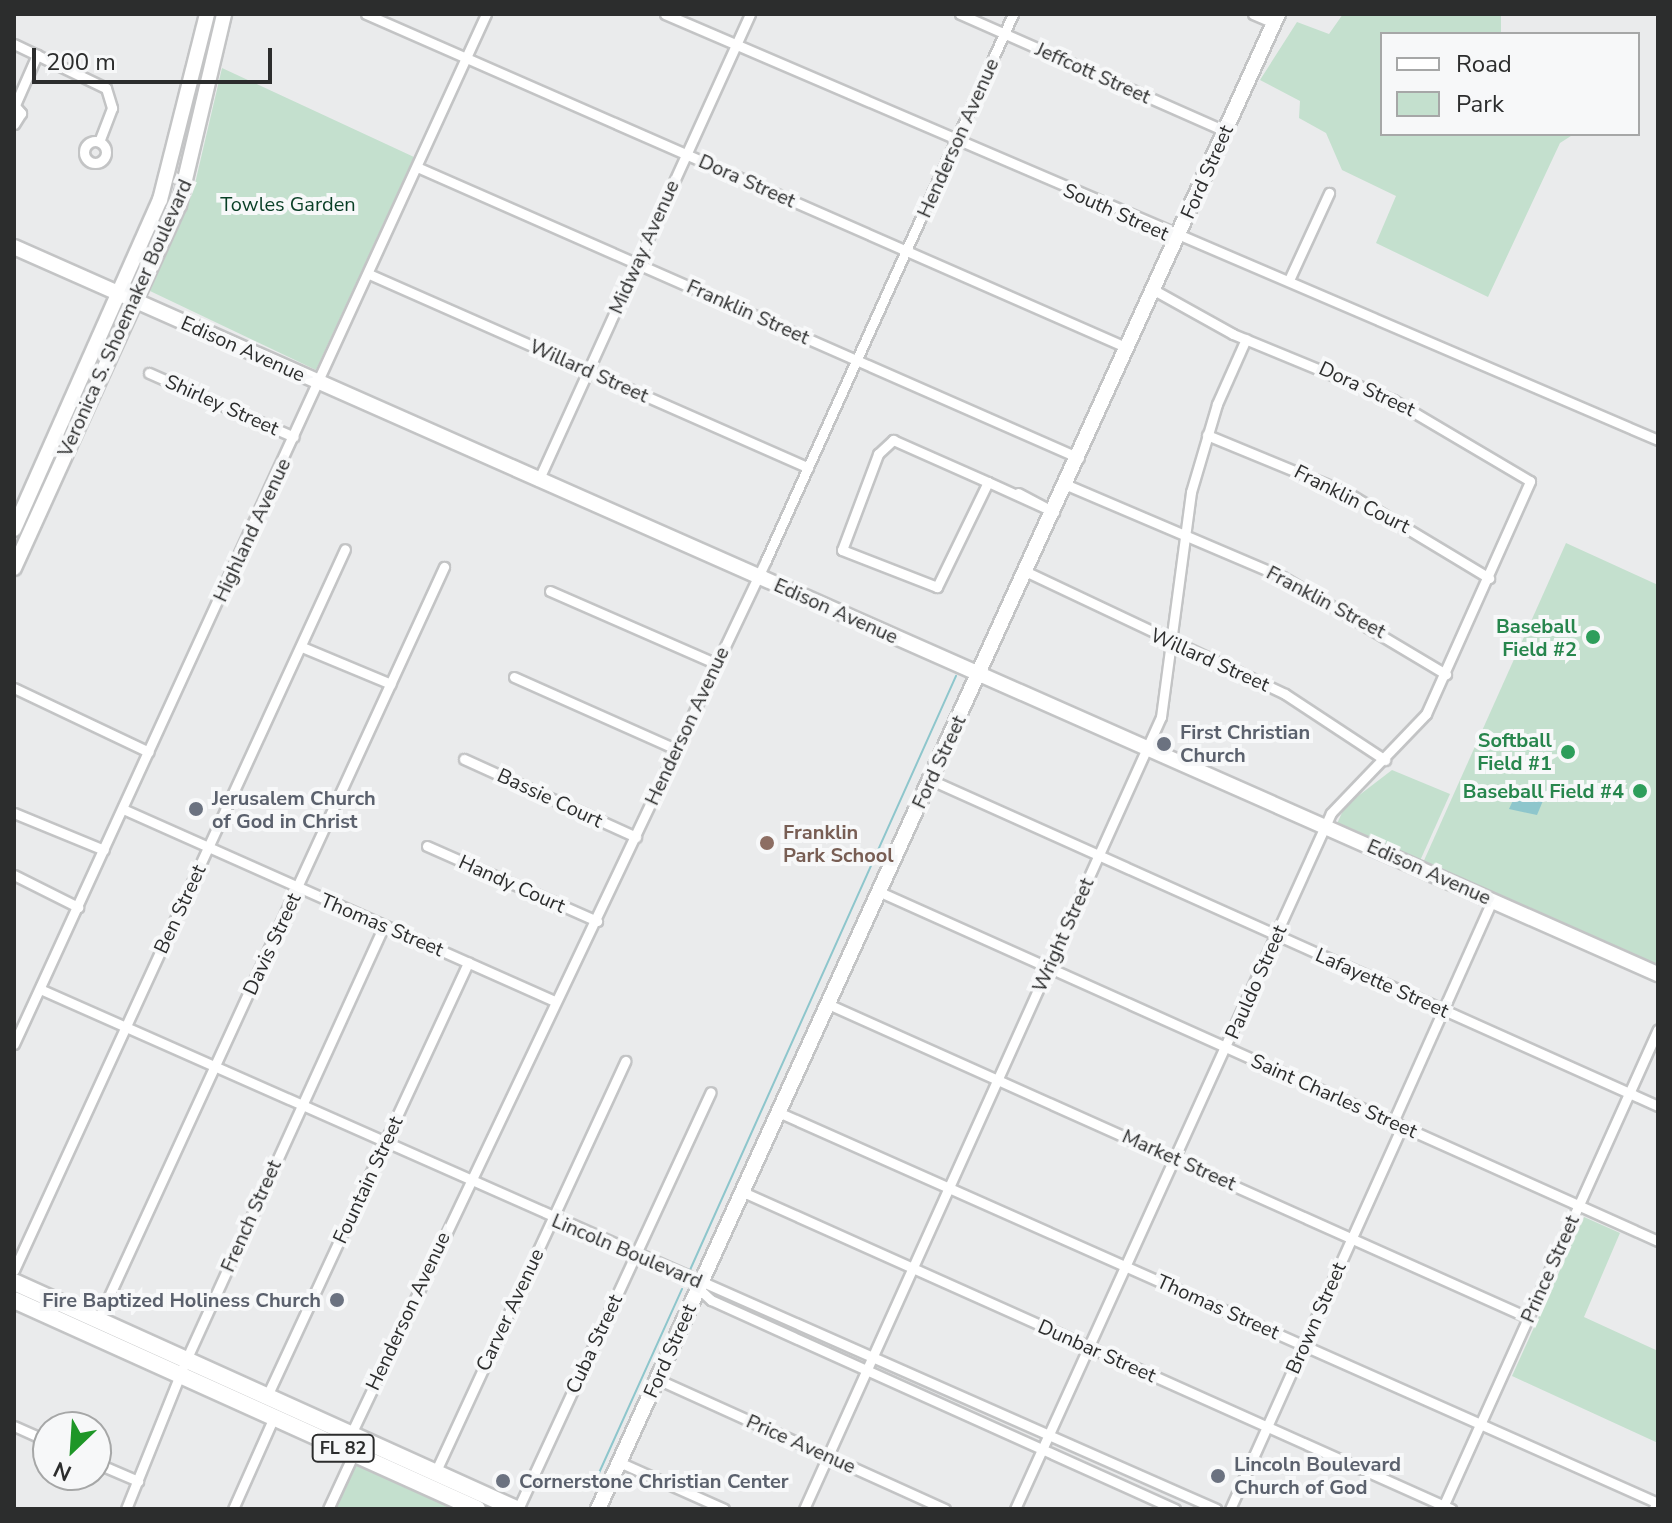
<!DOCTYPE html>
<style>
body{margin:0}
#map{position:relative;width:1672px;height:1523px;overflow:hidden;background:#eaebec;font-family:"Nunito Sans",sans-serif}
div>[style]{position:absolute}
[style*='--x']{left:calc(var(--x)*1px);top:calc(var(--y)*1px);width:calc(var(--w)*1px);rotate:calc(var(--a)*1deg)}
.green>*{inset:0;background:#c4e0ce}
.water>*{inset:0;background:#8ec6cc}
.stream>*{height:2px;margin:-1px;padding:0 1px;transform-origin:1px;border-radius:1px;background:#8ec6cc}
.roads{filter:drop-shadow(2px 0 #c3c4c5) drop-shadow(-2px 0 #c3c4c5) drop-shadow(0 2px #c3c4c5) drop-shadow(0 -2px #c3c4c5)}
.street>*{height:9px;margin:-4.5px;padding:0 4.5px;transform-origin:4.5px;border-radius:4.5px;background:#fff}
.street>.ring{margin:-4.5px;padding:0;box-sizing:content-box;background:none;border:9px solid #fff;border-radius:50%}
.secondary>*{height:14px;margin:-7px;padding:0 7px;transform-origin:7px;border-radius:7px;background:#fff}
.primary>*{height:16px;margin:-8px;padding:0 8px;transform-origin:8px;border-radius:8px;background:#fff}
.dots>*{width:22px;height:22px;translate:-50% -50%;box-sizing:border-box;border:4px solid #f7f8f9;border-radius:50%}
span{translate:-50% -50%;white-space:nowrap;text-align:center;line-height:1.15;-webkit-text-stroke:8px #f7f8f9;paint-order:stroke}
.shield-label span{padding:2px 6px;background:#f7f8f9;border:2px solid;border-radius:6px;-webkit-text-stroke-width:0}
.shield-label{font-size:18px;color:#2c2d2d;font-weight:700}
.street-label{font-size:20px;color:#2c2d2d}
.park-label{font-size:20px;color:#093f26}
.leisure-label{font-size:20px;color:#27864d;font-weight:700}
.right{translate:-100% -50%;text-align:right}
.worship-label{font-size:20px;color:#5b616d;font-weight:700}
.left{translate:0 -50%;text-align:left}
.education-label{font-size:20px;color:#785e54;font-weight:700}
.frame{position:absolute;inset:0;border:16px solid #2c2d2d;pointer-events:none}
.legend{position:absolute;left:1380px;top:32px;width:260px;height:104px;box-sizing:border-box;background:#f7f8f9;border:2px solid #a6a7a7;margin:0;padding:10px 14px;list-style:none;font-size:24px;color:#2c2d2d}
.legend li{display:flex;align-items:center;gap:16px;height:40px}
.legend b{width:40px;border:2px solid #a6a7a7}
.north{position:absolute;left:32px;top:1411px;width:80px;height:80px;box-sizing:border-box;background:#f7f8f9;border:2px solid #a6a7a7;border-radius:50%;rotate:205deg;font-size:22px;font-weight:700;line-height:32px;text-align:center;color:#2c2d2d}
.north::after{content:'';display:block;margin:auto;width:28px;height:36px;background:#1e9627;clip-path:polygon(50% 0,100% 100%,50% 72%,0 100%)}
.scale{position:absolute;left:32px;top:48px;width:240px;height:36px;box-sizing:border-box;border:4px solid #2c2d2d;border-top:0;padding-left:10px;font-size:24px;line-height:28px;white-space:nowrap;color:#2c2d2d;-webkit-text-stroke:6px #f7f8f9;paint-order:stroke}
</style>
<div id="map">
<div class="green">
<i style="clip-path:polygon(1343px 14px,1501px 14px,1501px 34px,1382px 34px,1382px 134px,1574px 134px,1560px 143px,1488px 297px,1376px 243px,1396px 196px,1342px 170px,1326px 133px,1299px 118px,1300px 101px,1260px 80px,1297px 22px,1329px 34px)"></i>
<i style="clip-path:polygon(222px 68px,414px 157px,316px 370px,150px 291px,193px 192px)"></i>
<i style="clip-path:polygon(1566px 543px,1658px 585px,1658px 970px,1422px 865px)"></i>
<i style="clip-path:polygon(1392px 770px,1450px 794px,1419px 863px,1336px 826px,1345px 806px)"></i>
<i style="clip-path:polygon(1584px 1217px,1620px 1233px,1584px 1317px,1658px 1351px,1658px 1443px,1512px 1376px)"></i>
<i style="clip-path:polygon(357px 1464px,455px 1509px,336px 1509px)"></i>
</div>
<div class="water">
<i style="clip-path:polygon(1520px 785px,1545px 796px,1537px 815px,1509px 809px)"></i>
</div>
<div class="stream">
<i style="--x:690;--y:1270;--w:651;--a:-65.88"></i>
<i style="--x:594;--y:1484;--w:214;--a:-65.7"></i>
</div>
<div class="roads">
<div class="street">
<i style="--x:366;--y:14;--w:832;--a:23.67"></i>
<i style="--x:665;--y:14;--w:1081;--a:23.22"></i>
<i style="--x:960;--y:14;--w:290;--a:23.8"></i>
<i style="--x:1253;--y:14;--w:23;--a:23"></i>
<i style="--x:14;--y:44;--w:102;--a:25.6"></i>
<i style="--x:106;--y:88;--w:21;--a:73"></i>
<i style="--x:112;--y:108;--w:36;--a:111"></i>
<i style="--x:14;--y:105;--w:11;--a:49"></i>
<i style="--x:21;--y:113;--w:13;--a:122"></i>
<i style="--x:15;--y:105;--w:55;--a:-66.3"></i>
<i class="ring" style="left:84px;top:141px;width:13px;height:13px"></i>
<i style="--x:417;--y:167;--w:723;--a:23.73"></i>
<i style="--x:369;--y:274;--w:480;--a:23.8"></i>
<i style="--x:1289;--y:280;--w:96;--a:-65.3"></i>
<i style="--x:149;--y:373;--w:158;--a:23.8"></i>
<i style="--x:1207;--y:435;--w:152;--a:22.4"></i>
<i style="--x:1348;--y:493;--w:165;--a:31.1"></i>
<i style="--x:893;--y:440;--w:104;--a:23.9"></i>
<i style="--x:988;--y:482;--w:117;--a:115.9"></i>
<i style="--x:937;--y:587;--w:102;--a:-158.7"></i>
<i style="--x:842;--y:550;--w:103;--a:-69.4"></i>
<i style="--x:878;--y:454;--w:21;--a:-43"></i>
<i style="--x:538;--y:481;--w:513;--a:-65.58"></i>
<i style="--x:988;--y:482;--w:72;--a:24.4"></i>
<i style="--x:1067;--y:485;--w:235;--a:23.1"></i>
<i style="--x:1283;--y:577;--w:190;--a:30.8"></i>
<i style="--x:1018;--y:493;--w:41;--a:27.8"></i>
<i style="--x:1027;--y:572;--w:285;--a:25.3"></i>
<i style="--x:1285;--y:694;--w:120;--a:33.4"></i>
<i style="--x:550;--y:591;--w:180;--a:23.6"></i>
<i style="--x:302;--y:647;--w:96;--a:22.6"></i>
<i style="--x:514;--y:677;--w:177;--a:24"></i>
<i style="--x:14;--y:688;--w:149;--a:25.4"></i>
<i style="--x:464;--y:759;--w:189;--a:24.4"></i>
<i style="--x:931;--y:780;--w:797;--a:24.15"></i>
<i style="--x:123;--y:809;--w:472;--a:24"></i>
<i style="--x:14;--y:813;--w:97;--a:22.3"></i>
<i style="--x:427;--y:846;--w:186;--a:23.8"></i>
<i style="--x:14;--y:875;--w:72;--a:26.6"></i>
<i style="--x:880;--y:892;--w:853;--a:24.16"></i>
<i style="--x:40;--y:989;--w:1286;--a:23.85"></i>
<i style="--x:828;--y:1004;--w:768;--a:24.13"></i>
<i style="--x:14;--y:1044;--w:1133;--a:-65.38"></i>
<i style="--x:778;--y:1112;--w:963;--a:23.96"></i>
<i style="--x:1393;--y:1122;--w:242;--a:-65.9"></i>
<i style="--x:743;--y:1192;--w:776;--a:24.12"></i>
<i style="--x:14;--y:1270;--w:793;--a:-65.34"></i>
<i style="--x:698;--y:1288;--w:18;--a:43"></i>
<i style="--x:711;--y:1300;--w:509;--a:24.25"></i>
<i style="--x:98;--y:1320;--w:829;--a:-65.32"></i>
<i style="--x:657;--y:1379;--w:316;--a:24.3"></i>
<i style="--x:267;--y:1396;--w:478;--a:-65.1"></i>
<i style="--x:14;--y:1426;--w:37;--a:24"></i>
<i style="--x:351;--y:1434;--w:968;--a:-64.6"></i>
<i style="--x:766;--y:560;--w:599;--a:-65.66"></i>
<i style="--x:619;--y:1462;--w:115;--a:24.1"></i>
<i style="--x:96;--y:1463;--w:46;--a:23.2"></i>
<i style="--x:435;--y:1473;--w:454;--a:-65.2"></i>
<i style="--x:126;--y:1509;--w:161;--a:-68.1"></i>
<i style="--x:186;--y:1360;--w:477;--a:-65.5"></i>
<i style="--x:233;--y:1509;--w:101;--a:-66"></i>
<i style="--x:328;--y:1509;--w:62;--a:-65.1"></i>
<i style="--x:518;--y:1509;--w:459;--a:-65.2"></i>
<i style="--x:804;--y:1509;--w:869;--a:-65.74"></i>
<i style="--x:1161;--y:717;--w:227;--a:-82.4"></i>
<i style="--x:1191;--y:492;--w:92;--a:-73.5"></i>
<i style="--x:1217;--y:404;--w:71;--a:-66"></i>
<i style="--x:1015;--y:1509;--w:764;--a:-65.58"></i>
<i style="--x:1331;--y:813;--w:137;--a:-46.2"></i>
<i style="--x:1426;--y:714;--w:255;--a:-65.9"></i>
<i style="--x:1530;--y:481;--w:159;--a:-149.4"></i>
<i style="--x:1393;--y:400;--w:173;--a:-157.6"></i>
<i style="--x:1233;--y:334;--w:90;--a:-150.9"></i>
<i style="--x:1230;--y:1509;--w:419;--a:-65.8"></i>
<i style="--x:1442;--y:1509;--w:526;--a:-65.77"></i>
</div>
<div class="secondary">
<i style="--x:14;--y:247;--w:1798;--a:23.86"></i>
<i style="--x:14;--y:529;--w:360;--a:-66.1"></i>
<i style="--x:160;--y:200;--w:192;--a:-75.8"></i>
<i style="--x:14;--y:568;--w:399;--a:-65.6"></i>
<i style="--x:179;--y:205;--w:196;--a:-76.7"></i>
<i style="--x:598;--y:1509;--w:1642;--a:-65.54"></i>
<i style="--x:1657;--y:1509;--w:2;--a:-63"></i>
</div>
<div class="primary">
<i style="--x:14;--y:1282;--w:551;--a:24.33"></i>
<i style="--x:14;--y:1300;--w:508;--a:24.29"></i>
</div>
</div>
<div class="dots">
<i style="left:1593px;top:637px;background:#2e9e5b"></i>
<i style="left:1164px;top:744px;background:#6b7280"></i>
<i style="left:1568px;top:752px;background:#2e9e5b"></i>
<i style="left:1640px;top:791px;background:#2e9e5b"></i>
<i style="left:196px;top:809px;background:#6b7280"></i>
<i style="left:767px;top:843px;background:#8d6e63"></i>
<i style="left:337px;top:1300px;background:#6b7280"></i>
<i style="left:1218px;top:1476px;background:#6b7280"></i>
<i style="left:503px;top:1481px;background:#6b7280"></i>
</div>
<div class="shield-label">
<span style="left:343px;top:1448px">FL 82</span>
</div>
<div class="street-label">
<span style="left:1093px;top:73px;rotate:24deg">Jeffcott Street</span>
<span style="left:958px;top:138px;rotate:-66deg">Henderson Avenue</span>
<span style="left:1207px;top:172px;rotate:-66deg">Ford Street</span>
<span style="left:747px;top:181px;rotate:24deg">Dora Street</span>
<span style="left:1116px;top:212px;rotate:24deg">South Street</span>
<span style="left:644px;top:247px;rotate:-66deg">Midway Avenue</span>
<span style="left:748px;top:312px;rotate:24deg">Franklin Street</span>
<span style="left:125px;top:318px;rotate:-66deg">Veronica S. Shoemaker Boulevard</span>
<span style="left:243px;top:349px;rotate:24deg">Edison Avenue</span>
<span style="left:589px;top:371px;rotate:24deg">Willard Street</span>
<span style="left:1367px;top:389px;rotate:25deg">Dora Street</span>
<span style="left:222px;top:405px;rotate:24deg">Shirley Street</span>
<span style="left:1352px;top:499px;rotate:27deg">Franklin Court</span>
<span style="left:252px;top:530px;rotate:-65deg">Highland Avenue</span>
<span style="left:1326px;top:602px;rotate:28deg">Franklin Street</span>
<span style="left:836px;top:611px;rotate:24deg">Edison Avenue</span>
<span style="left:1210px;top:660px;rotate:24deg">Willard Street</span>
<span style="left:687px;top:726px;rotate:-65deg">Henderson Avenue</span>
<span style="left:939px;top:762px;rotate:-65deg">Ford Street</span>
<span style="left:550px;top:798px;rotate:25deg">Bassie Court</span>
<span style="left:1429px;top:872px;rotate:24deg">Edison Avenue</span>
<span style="left:512px;top:884px;rotate:24deg">Handy Court</span>
<span style="left:180px;top:909px;rotate:-65deg">Ben Street</span>
<span style="left:382px;top:925px;rotate:23deg">Thomas Street</span>
<span style="left:1063px;top:935px;rotate:-66deg">Wright Street</span>
<span style="left:272px;top:944px;rotate:-65deg">Davis Street</span>
<span style="left:1256px;top:982px;rotate:-66deg">Pauldo Street</span>
<span style="left:1382px;top:983px;rotate:24deg">Lafayette Street</span>
<span style="left:1334px;top:1096px;rotate:24deg">Saint Charles Street</span>
<span style="left:1179px;top:1160px;rotate:24deg">Market Street</span>
<span style="left:368px;top:1180px;rotate:-65deg">Fountain Street</span>
<span style="left:251px;top:1216px;rotate:-66deg">French Street</span>
<span style="left:627px;top:1251px;rotate:23deg">Lincoln Boulevard</span>
<span style="left:1550px;top:1269px;rotate:-66deg">Prince Street</span>
<span style="left:1218px;top:1307px;rotate:24deg">Thomas Street</span>
<span style="left:510px;top:1310px;rotate:-65deg">Carver Avenue</span>
<span style="left:408px;top:1311px;rotate:-65deg">Henderson Avenue</span>
<span style="left:1316px;top:1318px;rotate:-66deg">Brown Street</span>
<span style="left:594px;top:1344px;rotate:-65deg">Cuba Street</span>
<span style="left:670px;top:1351px;rotate:-66deg">Ford Street</span>
<span style="left:1097px;top:1351px;rotate:24deg">Dunbar Street</span>
<span style="left:801px;top:1444px;rotate:24deg">Price Avenue</span>
</div>
<div class="park-label">
<span style="left:288px;top:204px">Towles Garden</span>
</div>
<div class="leisure-label">
<span class="right" style="left:1577px;top:638px">Baseball<br>Field #2</span>
<span class="right" style="left:1552px;top:752px">Softball<br>Field #1</span>
<span class="right" style="left:1624px;top:791px">Baseball Field #4</span>
</div>
<div class="worship-label">
<span class="left" style="left:1180px;top:744px">First Christian<br>Church</span>
<span class="left" style="left:212px;top:810px">Jerusalem Church<br>of God in Christ</span>
<span class="right" style="left:321px;top:1300px">Fire Baptized Holiness Church</span>
<span class="left" style="left:1234px;top:1476px">Lincoln Boulevard<br>Church of God</span>
<span class="left" style="left:519px;top:1481px">Cornerstone Christian Center</span>
</div>
<div class="education-label">
<span class="left" style="left:783px;top:844px">Franklin<br>Park School</span>
</div>
<div class="frame"></div>
<ul class="legend">
<li><b style="height:10px;background:#fff"></b>Road</li>
<li><b style="height:22px;background:#c4e0ce"></b>Park</li>
</ul>
<div class="north">N</div>
<div class="scale">200 m</div>
</div>
